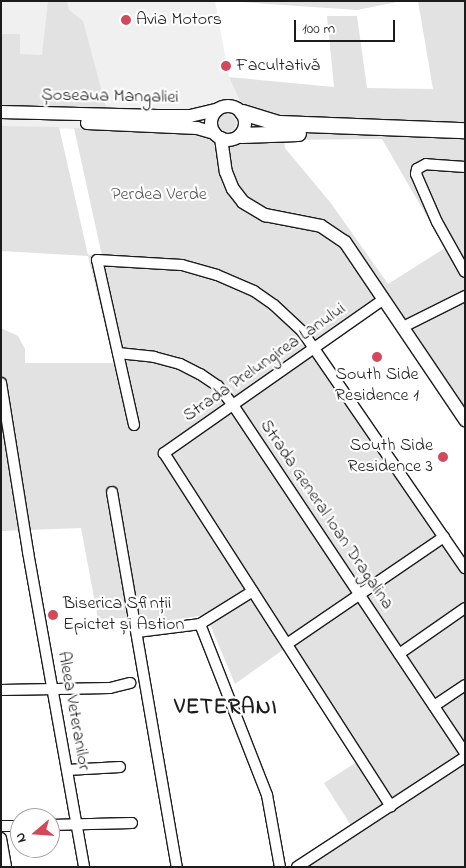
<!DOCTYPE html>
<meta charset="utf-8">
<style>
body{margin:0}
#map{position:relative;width:466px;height:868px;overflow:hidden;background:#fff;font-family:"Indie Flower",sans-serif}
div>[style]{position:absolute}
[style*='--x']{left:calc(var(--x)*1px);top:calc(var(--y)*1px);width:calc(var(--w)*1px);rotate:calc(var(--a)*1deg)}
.built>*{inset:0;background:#f0f0f0}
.green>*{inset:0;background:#e2e2e2}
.round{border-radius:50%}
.roads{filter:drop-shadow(1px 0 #1c1c1c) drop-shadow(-1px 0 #1c1c1c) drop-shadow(0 1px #1c1c1c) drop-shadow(0 -1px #1c1c1c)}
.minor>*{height:10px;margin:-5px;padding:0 5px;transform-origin:5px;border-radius:5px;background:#fff}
.major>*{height:12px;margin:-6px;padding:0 6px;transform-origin:6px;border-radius:6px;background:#fff}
.major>.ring{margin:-6px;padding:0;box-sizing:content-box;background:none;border:12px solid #fff;border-radius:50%}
.highway>*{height:15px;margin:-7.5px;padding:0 7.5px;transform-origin:7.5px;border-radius:7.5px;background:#fff}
.dots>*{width:14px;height:14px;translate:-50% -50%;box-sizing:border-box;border:2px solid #fff;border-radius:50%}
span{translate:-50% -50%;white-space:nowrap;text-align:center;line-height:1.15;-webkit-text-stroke:4.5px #fff;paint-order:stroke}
.poi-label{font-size:18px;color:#1c1c1c}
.left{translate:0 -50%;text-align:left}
.right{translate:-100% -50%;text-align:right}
.street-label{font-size:18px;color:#1c1c1c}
.park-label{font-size:18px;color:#575757}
.district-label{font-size:22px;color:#1c1c1c;font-weight:700;letter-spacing:1px}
.frame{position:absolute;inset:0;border:2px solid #1c1c1c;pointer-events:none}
.north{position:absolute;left:10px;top:808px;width:50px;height:50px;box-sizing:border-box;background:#fff;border:1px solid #a4a4a4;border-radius:50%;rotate:252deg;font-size:14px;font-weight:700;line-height:20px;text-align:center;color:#1c1c1c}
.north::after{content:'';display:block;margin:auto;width:18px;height:22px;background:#d1495b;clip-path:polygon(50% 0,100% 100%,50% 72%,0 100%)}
.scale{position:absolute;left:294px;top:20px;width:101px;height:22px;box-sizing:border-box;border:2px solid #1c1c1c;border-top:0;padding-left:6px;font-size:15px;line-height:18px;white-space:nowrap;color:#1c1c1c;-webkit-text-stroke:4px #fff;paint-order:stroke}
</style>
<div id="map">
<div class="built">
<i style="clip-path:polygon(1px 1px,215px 1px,229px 77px,252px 128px,247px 144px,216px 140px,200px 134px,1px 126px)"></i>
</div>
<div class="green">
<i style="clip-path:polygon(48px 1px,67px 1px,69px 10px,83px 21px,106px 107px,126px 107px,126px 110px,1px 106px,1px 34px,20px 34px,20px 54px,42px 55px)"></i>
<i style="clip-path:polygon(226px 1px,402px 1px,357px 10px)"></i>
<i style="clip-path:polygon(evenodd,418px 1px,465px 1px,465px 428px,380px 301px,321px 347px,465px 560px,465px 867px,299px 867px,352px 827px,324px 783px,360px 760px,287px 647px,235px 684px,206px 615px,146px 624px,145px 617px,98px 619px,81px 528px,1px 531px,1px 328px,18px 336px,25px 349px,25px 363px,114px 363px,88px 256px,1px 251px,1px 126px,59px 127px,88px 255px,102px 256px,74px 128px,200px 134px,216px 140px,247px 144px,252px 128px,229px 77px,334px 87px,327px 16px,357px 16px,367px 88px,433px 89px,418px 1px,382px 139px,445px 248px,388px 284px,330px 202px,285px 148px,284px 140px,382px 139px)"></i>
<i class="round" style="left:218px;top:114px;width:18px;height:18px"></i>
</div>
<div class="roads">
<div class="minor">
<i style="--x:465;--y:167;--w:39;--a:-176"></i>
<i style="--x:426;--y:164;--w:10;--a:151"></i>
<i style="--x:417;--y:169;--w:5;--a:101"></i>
<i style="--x:416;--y:174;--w:52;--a:66.4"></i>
<i style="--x:437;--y:222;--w:57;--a:60.8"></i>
<i style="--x:384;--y:299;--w:269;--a:145"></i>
<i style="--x:164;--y:453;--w:420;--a:57.3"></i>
<i style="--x:403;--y:327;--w:69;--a:-26.6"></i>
<i style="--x:118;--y:353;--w:36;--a:6"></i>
<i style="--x:154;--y:357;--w:27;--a:15"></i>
<i style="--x:180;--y:364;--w:22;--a:27"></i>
<i style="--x:200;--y:374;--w:22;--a:34"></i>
<i style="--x:218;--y:386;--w:24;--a:52"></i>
<i style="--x:233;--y:405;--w:418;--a:56.3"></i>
<i style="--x:1;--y:383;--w:171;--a:80.9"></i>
<i style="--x:28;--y:552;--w:320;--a:79.9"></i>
<i style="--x:134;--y:425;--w:169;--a:-102.6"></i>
<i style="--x:97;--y:260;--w:85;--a:3.4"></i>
<i style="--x:182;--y:265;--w:36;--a:16"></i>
<i style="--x:217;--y:275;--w:40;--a:23.4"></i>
<i style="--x:254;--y:291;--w:24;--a:35"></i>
<i style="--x:274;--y:305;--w:38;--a:43"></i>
<i style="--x:302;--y:331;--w:288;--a:55.5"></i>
<i style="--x:112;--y:492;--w:381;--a:80.2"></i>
<i style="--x:200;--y:624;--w:184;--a:68.6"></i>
<i style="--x:267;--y:795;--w:73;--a:79.8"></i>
<i style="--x:137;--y:632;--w:64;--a:-7.2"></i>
<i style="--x:200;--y:624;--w:62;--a:-31.9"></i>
<i style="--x:287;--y:644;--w:190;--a:-34.3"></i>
<i style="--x:399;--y:654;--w:80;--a:-34.9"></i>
<i style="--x:1;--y:690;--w:109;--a:-1.1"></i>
<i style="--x:110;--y:688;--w:21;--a:-14"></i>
<i style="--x:434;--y:706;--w:37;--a:-34"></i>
<i style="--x:67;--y:770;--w:53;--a:-3.2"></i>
<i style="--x:50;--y:825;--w:82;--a:-1.4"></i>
<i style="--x:1;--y:826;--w:19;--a:0"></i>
<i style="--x:1;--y:838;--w:29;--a:80"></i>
<i style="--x:297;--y:867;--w:201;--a:-33.2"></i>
</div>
<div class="major">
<i class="ring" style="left:211px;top:106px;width:22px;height:22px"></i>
<i style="--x:1;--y:112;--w:157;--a:1.5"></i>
<i style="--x:158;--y:116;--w:32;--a:0"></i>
<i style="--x:190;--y:116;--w:28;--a:-13"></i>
<i style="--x:87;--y:123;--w:110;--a:2.6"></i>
<i style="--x:197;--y:128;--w:18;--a:16"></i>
<i style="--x:221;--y:138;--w:34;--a:82"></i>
<i style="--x:226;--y:172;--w:18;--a:68"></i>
<i style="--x:233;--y:189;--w:16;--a:52"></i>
<i style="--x:243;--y:202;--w:26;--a:31"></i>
<i style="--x:265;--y:215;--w:57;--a:11.1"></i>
<i style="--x:321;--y:226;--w:29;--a:34"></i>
<i style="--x:345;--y:242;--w:215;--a:56"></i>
</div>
<div class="highway">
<i style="--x:242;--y:112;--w:39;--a:17"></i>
<i style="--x:279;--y:123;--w:186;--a:2.2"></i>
<i style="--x:241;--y:135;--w:57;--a:-2"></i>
</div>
</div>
<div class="dots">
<i style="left:126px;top:20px;background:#d1495b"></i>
<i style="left:226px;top:66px;background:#d1495b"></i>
<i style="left:377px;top:357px;background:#d1495b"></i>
<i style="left:443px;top:457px;background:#d1495b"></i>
<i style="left:53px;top:615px;background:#d1495b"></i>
</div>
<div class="poi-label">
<span class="left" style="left:136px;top:20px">Avia Motors</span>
<span class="left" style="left:236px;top:66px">Facultativă</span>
<span style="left:377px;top:386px">South Side<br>Residence 1</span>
<span class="right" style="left:433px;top:457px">South Side<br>Residence 3</span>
<span class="left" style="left:63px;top:615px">Biserica Sfinții<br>Epictet și Astion</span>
</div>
<div class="street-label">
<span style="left:110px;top:97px;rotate:1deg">Șoseaua Mangaliei</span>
<span style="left:265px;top:363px;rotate:-35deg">Strada Prelungirea Lanului</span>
<span style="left:326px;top:515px;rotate:56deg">Strada General Ioan Dragalina</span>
<span style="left:73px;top:711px;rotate:80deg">Aleea Veteranilor</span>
</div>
<div class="park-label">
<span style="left:159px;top:195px">Perdea Verde</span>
</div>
<div class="district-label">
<span style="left:226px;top:709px">VETERANI</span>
</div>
<div class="frame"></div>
<div class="north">N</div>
<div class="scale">100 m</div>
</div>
